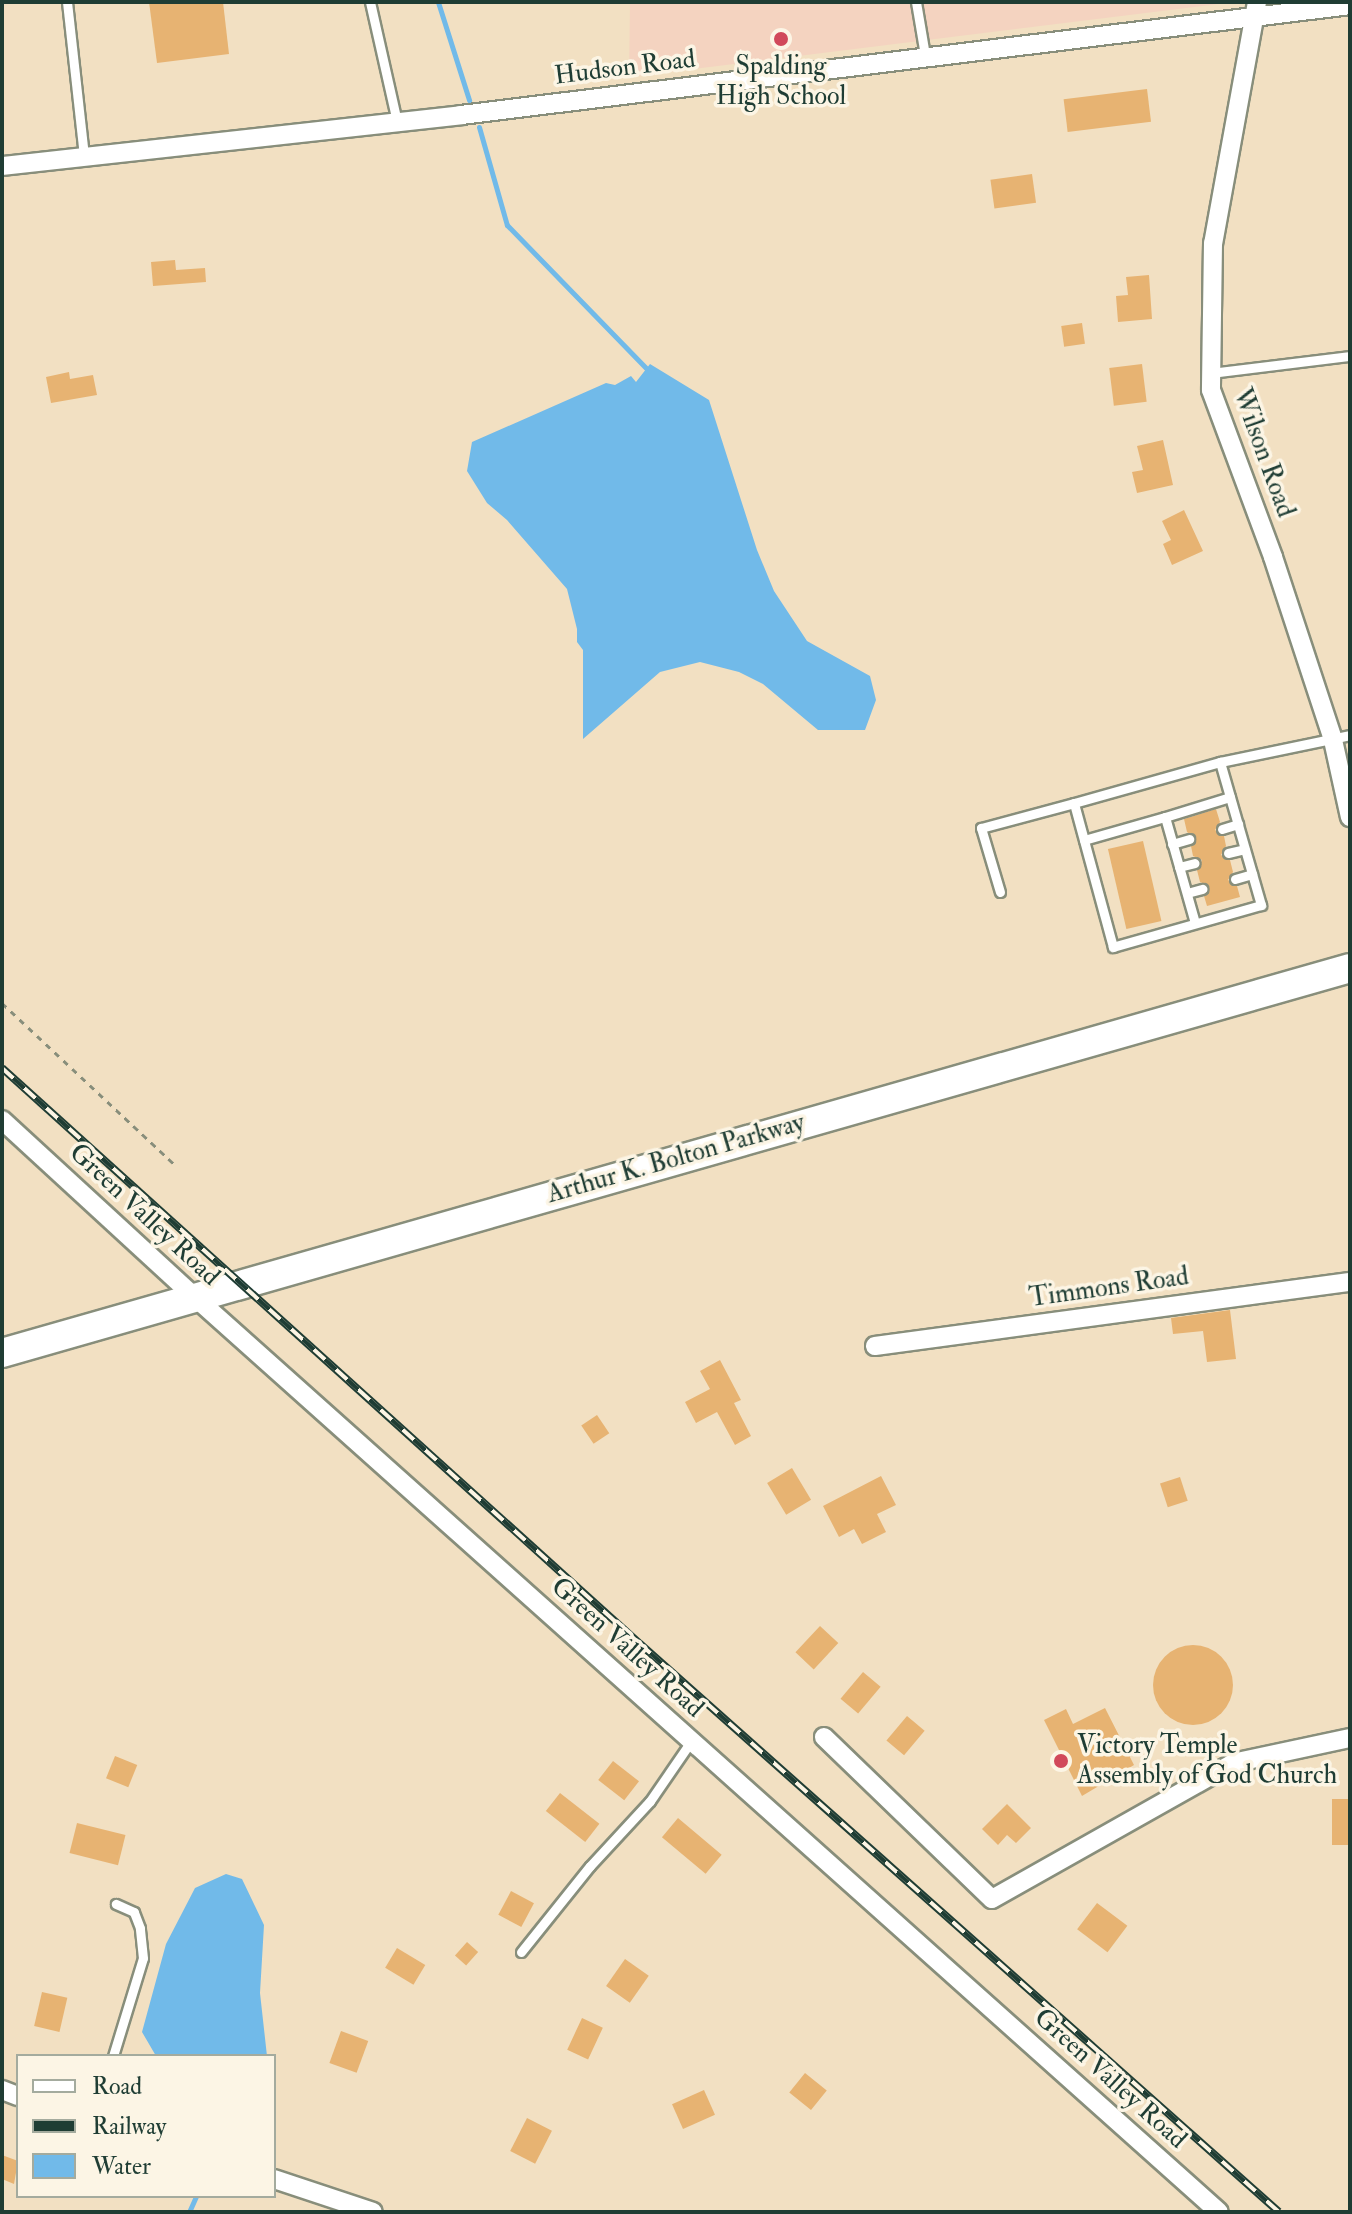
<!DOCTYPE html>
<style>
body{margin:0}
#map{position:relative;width:1352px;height:2214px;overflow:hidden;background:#f2e0c2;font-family:"IM FELL Double Pica",serif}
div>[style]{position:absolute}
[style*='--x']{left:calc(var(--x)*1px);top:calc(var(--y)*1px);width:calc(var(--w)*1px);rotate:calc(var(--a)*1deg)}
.built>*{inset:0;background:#f4d3c0}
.water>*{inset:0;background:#71bae9}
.stream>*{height:5px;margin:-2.5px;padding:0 2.5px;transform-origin:2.5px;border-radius:2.5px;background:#71bae9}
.building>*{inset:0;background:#e7b372;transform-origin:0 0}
.round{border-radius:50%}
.path>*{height:3px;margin-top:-1.5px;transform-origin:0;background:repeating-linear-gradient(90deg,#888e7b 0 6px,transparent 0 12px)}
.roads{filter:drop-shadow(2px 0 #888e7b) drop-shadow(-2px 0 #888e7b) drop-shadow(0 2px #888e7b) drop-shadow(0 -2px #888e7b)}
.service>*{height:9px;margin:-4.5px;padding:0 4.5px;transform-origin:4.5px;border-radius:4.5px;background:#fff}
.minor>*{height:18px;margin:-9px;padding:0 9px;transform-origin:9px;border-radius:9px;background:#fff}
.primary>*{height:28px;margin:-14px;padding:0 14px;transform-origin:14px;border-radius:14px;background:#fff}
.rail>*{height:8px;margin-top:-4px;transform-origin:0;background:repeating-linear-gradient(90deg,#fcf5e5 0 15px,#1f3d34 0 30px);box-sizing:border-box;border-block:2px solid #1f3d34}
.dots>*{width:22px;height:22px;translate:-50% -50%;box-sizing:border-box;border:4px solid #fcf5e5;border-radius:50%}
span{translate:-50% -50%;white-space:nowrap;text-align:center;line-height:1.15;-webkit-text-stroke:7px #fcf5e5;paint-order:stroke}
.poi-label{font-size:26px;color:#1f3d34}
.left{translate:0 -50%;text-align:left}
.street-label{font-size:26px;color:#1f3d34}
.frame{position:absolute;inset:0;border:4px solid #1f3d34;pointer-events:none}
.legend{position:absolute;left:16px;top:2054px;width:260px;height:144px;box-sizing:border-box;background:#fcf5e5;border:2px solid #a4ab9e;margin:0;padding:10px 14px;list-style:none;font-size:24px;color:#1f3d34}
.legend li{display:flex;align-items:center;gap:16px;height:40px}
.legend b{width:40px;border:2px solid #a4ab9e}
</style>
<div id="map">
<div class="built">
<i style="clip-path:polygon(630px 2px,1235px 2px,629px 77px)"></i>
</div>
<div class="water">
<i style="clip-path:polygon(650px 364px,709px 400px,757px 550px,774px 591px,807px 641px,870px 676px,876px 700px,865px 730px,818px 730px,763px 684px,739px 672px,700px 662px,660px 672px,583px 739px,583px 650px,577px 642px,577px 629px,567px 589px,507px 520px,487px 503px,467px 471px,472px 442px,606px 383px,615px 385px,631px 376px,636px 382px)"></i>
<i style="clip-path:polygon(226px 1874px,242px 1879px,264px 1925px,260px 1993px,267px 2056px,156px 2056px,142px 2032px,166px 1944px,195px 1888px)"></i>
</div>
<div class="stream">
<i style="--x:438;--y:2;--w:103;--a:72.4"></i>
<i style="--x:479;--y:127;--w:102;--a:74.1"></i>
<i style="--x:507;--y:225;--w:199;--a:45.8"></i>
<i style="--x:189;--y:2212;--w:17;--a:-66"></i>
</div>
<div class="building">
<i style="clip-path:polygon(149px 2px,223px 2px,229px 54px,157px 63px)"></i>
<i style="left:1147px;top:89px;width:33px;height:84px;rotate:83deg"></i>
<i style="left:1032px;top:174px;width:29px;height:42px;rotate:82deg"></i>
<i style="clip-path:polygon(175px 260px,176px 270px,205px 268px,206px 282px,153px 286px,151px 262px)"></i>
<i style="clip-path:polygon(1149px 275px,1152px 319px,1118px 322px,1116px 296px,1128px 295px,1126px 277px)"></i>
<i style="left:1082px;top:323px;width:21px;height:21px;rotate:82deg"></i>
<i style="left:1142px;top:364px;width:38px;height:33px;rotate:83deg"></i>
<i style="clip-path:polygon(69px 372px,70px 379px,93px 375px,97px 395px,51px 403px,46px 377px)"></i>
<i style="clip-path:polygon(1163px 440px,1173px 485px,1137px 493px,1132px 472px,1143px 470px,1137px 446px)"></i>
<i style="clip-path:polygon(1184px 510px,1203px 551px,1172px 565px,1163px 544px,1171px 540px,1162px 521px)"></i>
<i style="clip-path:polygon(1216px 809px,1220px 822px,1215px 830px,1224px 836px,1226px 846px,1221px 855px,1230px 860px,1233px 872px,1228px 880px,1237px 886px,1240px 897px,1207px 906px,1204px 896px,1209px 886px,1200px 882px,1197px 870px,1202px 860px,1193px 856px,1191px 846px,1196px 838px,1187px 832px,1184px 819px)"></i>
<i style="left:1143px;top:841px;width:82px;height:36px;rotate:77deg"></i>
<i style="clip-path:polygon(1230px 1310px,1236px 1359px,1207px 1362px,1203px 1331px,1173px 1334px,1171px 1318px)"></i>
<i style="clip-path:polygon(720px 1360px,741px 1400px,734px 1403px,751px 1436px,735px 1445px,717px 1412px,696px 1423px,685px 1402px,710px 1389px,700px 1371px)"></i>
<i style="left:597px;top:1415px;width:22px;height:19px;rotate:56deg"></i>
<i style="left:792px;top:1468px;width:37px;height:29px;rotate:59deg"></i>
<i style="clip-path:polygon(881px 1476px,896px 1505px,877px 1514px,886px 1532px,862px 1544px,854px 1529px,839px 1537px,823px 1506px)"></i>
<i style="left:1180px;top:1477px;width:25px;height:21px;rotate:72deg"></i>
<i style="left:820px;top:1626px;width:25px;height:36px;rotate:43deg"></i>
<i class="round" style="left:1153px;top:1645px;width:80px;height:80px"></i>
<i style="left:863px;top:1672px;width:23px;height:35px;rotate:40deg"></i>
<i style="clip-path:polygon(1105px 1708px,1134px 1765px,1082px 1796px,1044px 1720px,1066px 1709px,1073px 1724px)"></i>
<i style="left:907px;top:1716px;width:23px;height:32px;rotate:40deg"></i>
<i style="left:115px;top:1756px;width:24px;height:24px;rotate:22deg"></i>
<i style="left:613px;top:1761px;width:33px;height:24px;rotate:38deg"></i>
<i style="left:560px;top:1793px;width:50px;height:23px;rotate:38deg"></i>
<i style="left:1332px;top:1799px;width:18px;height:46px"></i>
<i style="clip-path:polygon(1007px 1804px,1031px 1828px,1016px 1843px,1007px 1835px,998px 1845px,982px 1829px)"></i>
<i style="left:678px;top:1818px;width:57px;height:25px;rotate:40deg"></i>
<i style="left:77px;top:1823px;width:50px;height:31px;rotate:14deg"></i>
<i style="left:511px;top:1891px;width:26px;height:27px;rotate:28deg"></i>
<i style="left:1097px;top:1903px;width:38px;height:33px;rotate:37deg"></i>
<i style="left:467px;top:1942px;width:15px;height:18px;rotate:42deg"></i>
<i style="left:397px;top:1948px;width:33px;height:23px;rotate:31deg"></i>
<i style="left:625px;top:1959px;width:29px;height:33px;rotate:35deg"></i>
<i style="left:42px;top:1992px;width:26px;height:35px;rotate:13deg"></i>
<i style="left:582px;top:2018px;width:23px;height:35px;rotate:25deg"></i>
<i style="left:341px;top:2031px;width:29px;height:34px;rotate:20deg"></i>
<i style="left:805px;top:2073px;width:28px;height:25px;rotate:39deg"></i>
<i style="left:704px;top:2090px;width:27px;height:35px;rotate:66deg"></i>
<i style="left:527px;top:2118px;width:28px;height:37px;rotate:27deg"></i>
<i style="clip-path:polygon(2px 2155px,18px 2161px,14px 2184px,2px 2179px)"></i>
</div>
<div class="path">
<i style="--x:2;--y:1003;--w:236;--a:43.1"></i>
</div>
<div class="roads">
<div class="service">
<i style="--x:67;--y:2;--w:154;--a:83.7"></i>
<i style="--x:370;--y:2;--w:123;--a:77.3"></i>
<i style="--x:916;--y:2;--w:54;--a:80.4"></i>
<i style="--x:1211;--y:373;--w:140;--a:-7"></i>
<i style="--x:1220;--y:762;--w:149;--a:74"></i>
<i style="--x:1261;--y:905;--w:154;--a:164.2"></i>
<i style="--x:1113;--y:947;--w:149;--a:-105.2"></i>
<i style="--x:1074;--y:803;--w:152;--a:-15.7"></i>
<i style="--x:1220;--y:762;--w:133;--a:-11.7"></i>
<i style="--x:1165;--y:817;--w:68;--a:-17.1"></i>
<i style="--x:1222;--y:829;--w:17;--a:-17"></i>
<i style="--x:1084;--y:840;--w:84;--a:-15.9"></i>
<i style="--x:1165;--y:817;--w:110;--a:74.2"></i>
<i style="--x:1172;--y:844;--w:18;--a:-16"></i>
<i style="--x:1228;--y:853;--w:17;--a:-13"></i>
<i style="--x:1179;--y:867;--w:16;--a:-14"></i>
<i style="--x:1235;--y:879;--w:18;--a:-16"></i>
<i style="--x:1000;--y:892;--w:67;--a:-106.5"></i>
<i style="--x:981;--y:828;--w:96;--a:-15"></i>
<i style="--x:1187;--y:893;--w:16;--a:-15"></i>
<i style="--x:521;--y:1952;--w:110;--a:-51.3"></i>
<i style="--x:590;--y:1866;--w:88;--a:-47.3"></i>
<i style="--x:650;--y:1801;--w:74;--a:-55.5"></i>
<i style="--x:113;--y:2056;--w:102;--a:-73"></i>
<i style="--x:143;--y:1958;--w:30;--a:-96"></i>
<i style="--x:140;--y:1928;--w:17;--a:-111"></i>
<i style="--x:134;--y:1912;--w:20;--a:-156"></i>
</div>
<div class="minor">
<i style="--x:1257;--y:2;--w:245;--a:100.3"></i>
<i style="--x:1213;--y:243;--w:147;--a:90.8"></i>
<i style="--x:1211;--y:390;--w:178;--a:69.6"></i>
<i style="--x:1273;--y:557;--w:193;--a:71.8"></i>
<i style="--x:1333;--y:740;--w:79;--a:77.6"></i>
<i style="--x:2;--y:166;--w:462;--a:-6.3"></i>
<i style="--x:461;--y:115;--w:896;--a:-7.05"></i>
<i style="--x:2;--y:1120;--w:265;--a:42.6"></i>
<i style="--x:197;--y:1299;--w:1370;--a:41.78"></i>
<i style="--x:875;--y:1346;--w:479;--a:-7.7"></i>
<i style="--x:824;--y:1737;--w:233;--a:44"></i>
<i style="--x:992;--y:1899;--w:277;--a:-29.4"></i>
<i style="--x:1233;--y:1763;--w:120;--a:-12.1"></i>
<i style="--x:2;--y:2090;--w:17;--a:21"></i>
<i style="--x:274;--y:2179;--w:104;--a:18.4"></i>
</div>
<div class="primary">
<i style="--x:2;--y:1353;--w:1402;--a:-15.94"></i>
</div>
</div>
<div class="rail">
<i style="--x:2;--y:1068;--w:858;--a:42.07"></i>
<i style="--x:639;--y:1643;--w:856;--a:41.64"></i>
</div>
<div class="dots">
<i style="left:781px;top:39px;background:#d1495b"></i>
<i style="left:1061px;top:1761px;background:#d1495b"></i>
</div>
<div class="poi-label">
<span style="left:781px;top:82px">Spalding<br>High School</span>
<span class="left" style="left:1077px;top:1761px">Victory Temple<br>Assembly of God Church</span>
</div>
<div class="street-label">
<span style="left:625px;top:68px;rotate:-7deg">Hudson Road</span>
<span style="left:1263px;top:453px;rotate:70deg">Wilson Road</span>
<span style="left:676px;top:1159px;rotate:-16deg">Arthur K. Bolton Parkway</span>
<span style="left:144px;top:1215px;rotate:43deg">Green Valley Road</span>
<span style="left:1109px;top:1288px;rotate:-8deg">Timmons Road</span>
<span style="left:627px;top:1648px;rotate:42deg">Green Valley Road</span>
<span style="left:1110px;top:2079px;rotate:42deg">Green Valley Road</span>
</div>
<div class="frame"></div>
<ul class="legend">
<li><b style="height:10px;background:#fff"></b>Road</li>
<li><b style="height:10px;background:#1f3d34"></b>Railway</li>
<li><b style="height:22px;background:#71bae9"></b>Water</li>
</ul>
</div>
